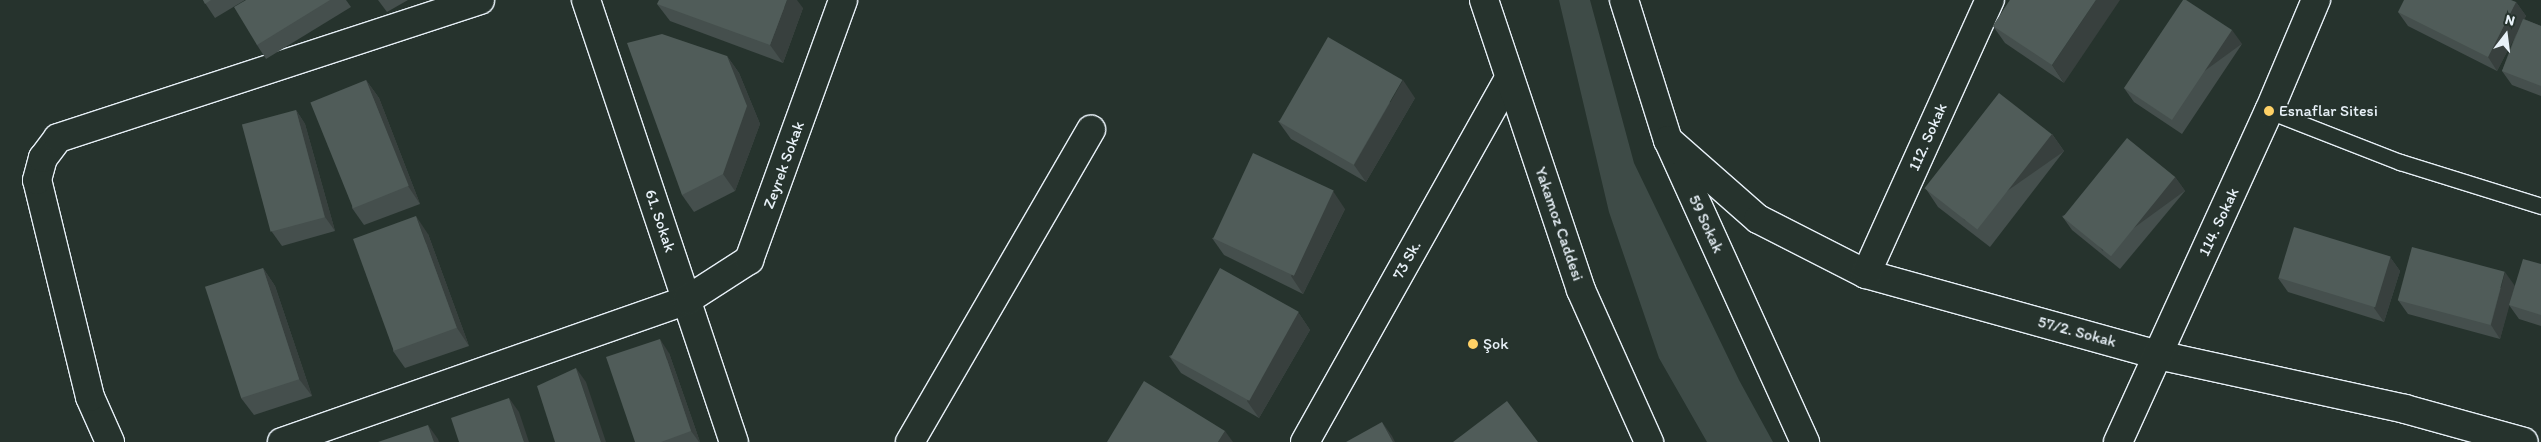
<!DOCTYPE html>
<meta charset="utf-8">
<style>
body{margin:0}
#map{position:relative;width:2541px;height:442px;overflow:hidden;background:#26332d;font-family:Itim,sans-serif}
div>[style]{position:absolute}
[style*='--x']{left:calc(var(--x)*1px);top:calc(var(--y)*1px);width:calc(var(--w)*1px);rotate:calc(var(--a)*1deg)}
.green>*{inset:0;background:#3e4b47}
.roads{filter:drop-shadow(1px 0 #e8f1f8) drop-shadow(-1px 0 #e8f1f8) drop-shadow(0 1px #e8f1f8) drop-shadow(0 -1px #e8f1f8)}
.lane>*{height:15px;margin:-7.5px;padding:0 7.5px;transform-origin:7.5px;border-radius:7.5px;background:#26332d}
.street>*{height:28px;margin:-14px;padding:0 14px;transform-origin:14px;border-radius:14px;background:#26332d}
.secondary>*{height:28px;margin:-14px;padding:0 14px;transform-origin:14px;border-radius:14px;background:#26332d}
.wall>*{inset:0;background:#454f4d}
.shaded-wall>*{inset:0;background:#38403e;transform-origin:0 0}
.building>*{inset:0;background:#505c59;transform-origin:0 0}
.dots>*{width:14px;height:14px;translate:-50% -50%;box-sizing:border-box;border:2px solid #26332d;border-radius:50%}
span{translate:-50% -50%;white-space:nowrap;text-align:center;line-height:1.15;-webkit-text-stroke:4px #26332d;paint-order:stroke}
.poi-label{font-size:16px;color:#e8f1f8}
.left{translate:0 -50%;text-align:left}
.street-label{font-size:16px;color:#e8f1f8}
.north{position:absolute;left:2481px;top:10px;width:50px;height:50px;-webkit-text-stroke:4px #26332d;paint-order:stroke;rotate:15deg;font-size:14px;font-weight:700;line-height:20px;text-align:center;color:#e8f1f8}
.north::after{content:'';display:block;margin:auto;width:18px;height:22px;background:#e8f1f8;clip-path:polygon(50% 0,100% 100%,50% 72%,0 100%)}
</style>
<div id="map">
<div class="green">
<i style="clip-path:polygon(1559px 0,1590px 0,1634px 163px,1739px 380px,1773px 442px,1707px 442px,1659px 358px,1609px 212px)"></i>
</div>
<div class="roads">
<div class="lane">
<i style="--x:2269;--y:111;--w:141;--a:21.3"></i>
<i style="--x:2400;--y:162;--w:148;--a:17.3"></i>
</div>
<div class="street">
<i style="--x:586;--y:0;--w:466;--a:71.5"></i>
<i style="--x:1624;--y:0;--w:147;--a:72.6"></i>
<i style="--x:1668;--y:140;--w:332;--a:65.6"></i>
<i style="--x:1668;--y:140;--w:120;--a:41.3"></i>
<i style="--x:1758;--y:219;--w:121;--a:27"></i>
<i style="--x:1866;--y:274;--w:303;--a:15.5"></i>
<i style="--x:2158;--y:355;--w:253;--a:12.3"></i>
<i style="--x:2405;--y:409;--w:123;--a:15.5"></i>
<i style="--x:1866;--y:274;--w:301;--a:-65.7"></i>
<i style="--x:110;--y:442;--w:49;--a:-114"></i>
<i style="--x:90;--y:397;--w:223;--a:-103.7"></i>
<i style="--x:37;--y:180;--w:23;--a:-75"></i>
<i style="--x:43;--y:158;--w:25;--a:-53"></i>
<i style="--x:58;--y:138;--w:444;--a:-18.1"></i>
<i style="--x:282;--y:442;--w:429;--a:-19.3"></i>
<i style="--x:687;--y:300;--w:74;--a:-32.8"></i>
<i style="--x:749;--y:260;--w:276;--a:-70.1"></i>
<i style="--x:910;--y:442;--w:361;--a:-59.9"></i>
<i style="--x:1305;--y:442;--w:416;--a:-60.7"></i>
<i style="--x:2118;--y:442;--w:364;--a:-65.5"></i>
<i style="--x:2269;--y:111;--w:121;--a:-67.1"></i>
</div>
<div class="secondary">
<i style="--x:1484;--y:0;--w:306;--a:71.5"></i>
<i style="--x:1581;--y:290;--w:167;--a:65.9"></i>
</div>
</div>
<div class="wall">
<i style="clip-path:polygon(203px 0,245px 0,215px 18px)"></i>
<i style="clip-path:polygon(246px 0,346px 0,351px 7px,266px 59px,257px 45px)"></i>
<i style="clip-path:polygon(378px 0,408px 0,387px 12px)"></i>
<i style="clip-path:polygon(2010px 0,2064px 83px,2005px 43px,1993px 26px)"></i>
<i style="clip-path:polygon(2516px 2px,2526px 16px,2524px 19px,2541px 26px,2541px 96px,2512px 85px,2502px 71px,2515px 36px,2497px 71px,2408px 26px,2398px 12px)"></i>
<i style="clip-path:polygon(657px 4px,803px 8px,783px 63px,670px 21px)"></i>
<i style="clip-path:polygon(2242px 44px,2182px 134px,2134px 102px,2124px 88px)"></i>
<i style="clip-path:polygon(727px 56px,739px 73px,760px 124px,735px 191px,694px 212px,682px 195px)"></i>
<i style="clip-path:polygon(366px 80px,379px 98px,420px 204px,364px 225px,352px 208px)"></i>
<i style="clip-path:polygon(1415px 98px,1366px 182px,1291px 139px,1278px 121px)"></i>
<i style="clip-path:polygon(296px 110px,305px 124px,335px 231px,282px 246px,272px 232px)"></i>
<i style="clip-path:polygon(2052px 134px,2064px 151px,1990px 247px,1938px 207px,1926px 189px)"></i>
<i style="clip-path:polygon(2175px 177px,2185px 191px,2120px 269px,2072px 230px,2062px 216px)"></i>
<i style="clip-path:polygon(1345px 209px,1303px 294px,1224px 255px,1212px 238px)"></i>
<i style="clip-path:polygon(428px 234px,469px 346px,405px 368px,393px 351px)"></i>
<i style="clip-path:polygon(2390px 257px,2400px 271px,2384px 322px,2288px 292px,2278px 278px)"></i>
<i style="clip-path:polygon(2541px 264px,2541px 326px,2519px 319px,2509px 305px,2500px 339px,2408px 314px,2398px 300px,2515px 286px,2511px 298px)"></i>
<i style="clip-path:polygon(263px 268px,275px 286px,312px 396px,254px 415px,241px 398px)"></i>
<i style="clip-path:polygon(1298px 312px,1310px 330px,1259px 418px,1181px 373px,1169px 356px)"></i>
<i style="clip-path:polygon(669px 353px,700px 442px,635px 442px)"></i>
</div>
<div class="shaded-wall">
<i style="clip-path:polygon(787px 0,797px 0,803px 8px,783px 63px,770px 45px)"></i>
<i style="clip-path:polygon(2096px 0,2120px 0,2064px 83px,2052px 65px)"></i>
<i style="clip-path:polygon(2516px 2px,2526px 16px,2497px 71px,2488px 57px)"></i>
<i style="left:2232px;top:30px;width:17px;height:108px;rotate:54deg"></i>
<i style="clip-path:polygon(727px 56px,739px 73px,760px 124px,735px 191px,723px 174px)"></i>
<i style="clip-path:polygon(366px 80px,379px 98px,420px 204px,408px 186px)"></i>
<i style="clip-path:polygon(1403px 80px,1415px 98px,1366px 182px,1354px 165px)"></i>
<i style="clip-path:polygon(296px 110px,305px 124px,335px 231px,325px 217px)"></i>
<i style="left:2052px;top:134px;width:21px;height:121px;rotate:55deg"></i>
<i style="left:2175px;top:177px;width:17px;height:102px;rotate:54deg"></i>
<i style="clip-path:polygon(1333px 191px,1345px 209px,1303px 294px,1291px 276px)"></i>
<i style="clip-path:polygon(416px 216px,428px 234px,469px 346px,457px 328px)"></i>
<i style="clip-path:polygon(2390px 257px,2400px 271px,2384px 322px,2374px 308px)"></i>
<i style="clip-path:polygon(263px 268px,275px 286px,312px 396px,299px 379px)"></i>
<i style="clip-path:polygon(2505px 272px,2515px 286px,2500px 339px,2491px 325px)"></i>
<i style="clip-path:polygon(1298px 312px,1310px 330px,1259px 418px,1247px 401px)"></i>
<i style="clip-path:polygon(660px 339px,669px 353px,700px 442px,699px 442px,691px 431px)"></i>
<i style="clip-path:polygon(576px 368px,586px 382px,606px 442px,601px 442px)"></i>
<i style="clip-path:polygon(509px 398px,519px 412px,529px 442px,524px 442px)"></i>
<i style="clip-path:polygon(1382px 422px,1392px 436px,1395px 442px,1393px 442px)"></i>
<i style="clip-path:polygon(428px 425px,438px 439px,439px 442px,434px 442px)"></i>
<i style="clip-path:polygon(1225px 431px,1233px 442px,1218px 442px)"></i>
</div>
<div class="building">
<i style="clip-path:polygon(203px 0,211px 0,205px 4px)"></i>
<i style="clip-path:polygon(246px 0,330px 0,257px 45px,234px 7px)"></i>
<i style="clip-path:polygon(659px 0,787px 0,770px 45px,657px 4px)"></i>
<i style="clip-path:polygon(2010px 0,2096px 0,2052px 65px,1993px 26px)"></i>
<i style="clip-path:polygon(2183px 0,2186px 0,2232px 30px,2172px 120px,2124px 88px)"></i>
<i style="clip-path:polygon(2404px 0,2511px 0,2516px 2px,2488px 57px,2398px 12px)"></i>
<i style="clip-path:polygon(2523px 19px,2541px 26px,2541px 86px,2502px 71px)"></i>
<i style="clip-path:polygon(662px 34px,727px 56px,747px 106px,723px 174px,682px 195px,627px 43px)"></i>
<i style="left:1328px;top:37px;width:86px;height:98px;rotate:30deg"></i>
<i style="left:366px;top:80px;width:114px;height:60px;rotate:68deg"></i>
<i style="left:1999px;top:93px;width:67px;height:121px;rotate:38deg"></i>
<i style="left:296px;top:110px;width:111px;height:56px;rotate:75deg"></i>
<i style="left:2127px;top:138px;width:62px;height:102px;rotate:39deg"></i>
<i style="left:1253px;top:153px;width:89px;height:94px;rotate:25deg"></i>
<i style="left:416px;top:216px;width:119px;height:67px;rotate:70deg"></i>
<i style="left:2294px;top:227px;width:101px;height:53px;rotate:17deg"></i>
<i style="left:2412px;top:247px;width:96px;height:55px;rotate:15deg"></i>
<i style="clip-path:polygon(2523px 259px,2541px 264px,2541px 315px,2509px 305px)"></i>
<i style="left:263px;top:268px;width:117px;height:61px;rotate:72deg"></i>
<i style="left:1220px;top:268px;width:90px;height:102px;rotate:29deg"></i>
<i style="clip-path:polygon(660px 339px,691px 431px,661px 442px,635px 442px,606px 357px)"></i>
<i style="clip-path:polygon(576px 368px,601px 442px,555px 442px,537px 386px)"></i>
<i style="clip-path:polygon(1144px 381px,1225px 431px,1218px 442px,1107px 442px)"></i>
<i style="clip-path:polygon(509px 398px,524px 442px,459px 442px,451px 418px)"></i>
<i style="clip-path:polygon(1507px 401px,1538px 442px,1453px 442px)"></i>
<i style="clip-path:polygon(1382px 422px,1393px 442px,1346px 442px)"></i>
<i style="clip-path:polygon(428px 425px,434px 442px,378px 442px)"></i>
</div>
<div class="dots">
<i style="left:2269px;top:111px;background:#ffd166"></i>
<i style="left:1473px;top:344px;background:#ffd166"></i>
</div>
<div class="poi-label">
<span class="left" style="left:2279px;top:111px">Esnaflar Sitesi</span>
<span class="left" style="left:1483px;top:344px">Şok</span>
</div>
<div class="street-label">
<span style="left:1928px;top:137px;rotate:-66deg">112. Sokak</span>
<span style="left:784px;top:165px;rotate:-70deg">Zeyrek Sokak</span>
<span style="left:660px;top:221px;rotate:71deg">61. Sokak</span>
<span style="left:2219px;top:222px;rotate:-65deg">114. Sokak</span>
<span style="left:1559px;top:224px;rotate:71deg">Yakamoz Caddesi</span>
<span style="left:1706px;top:224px;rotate:65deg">59 Sokak</span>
<span style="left:1407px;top:260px;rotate:-61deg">73 Sk.</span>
<span style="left:2077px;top:332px;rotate:15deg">57/2. Sokak</span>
</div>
<div class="north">N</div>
</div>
